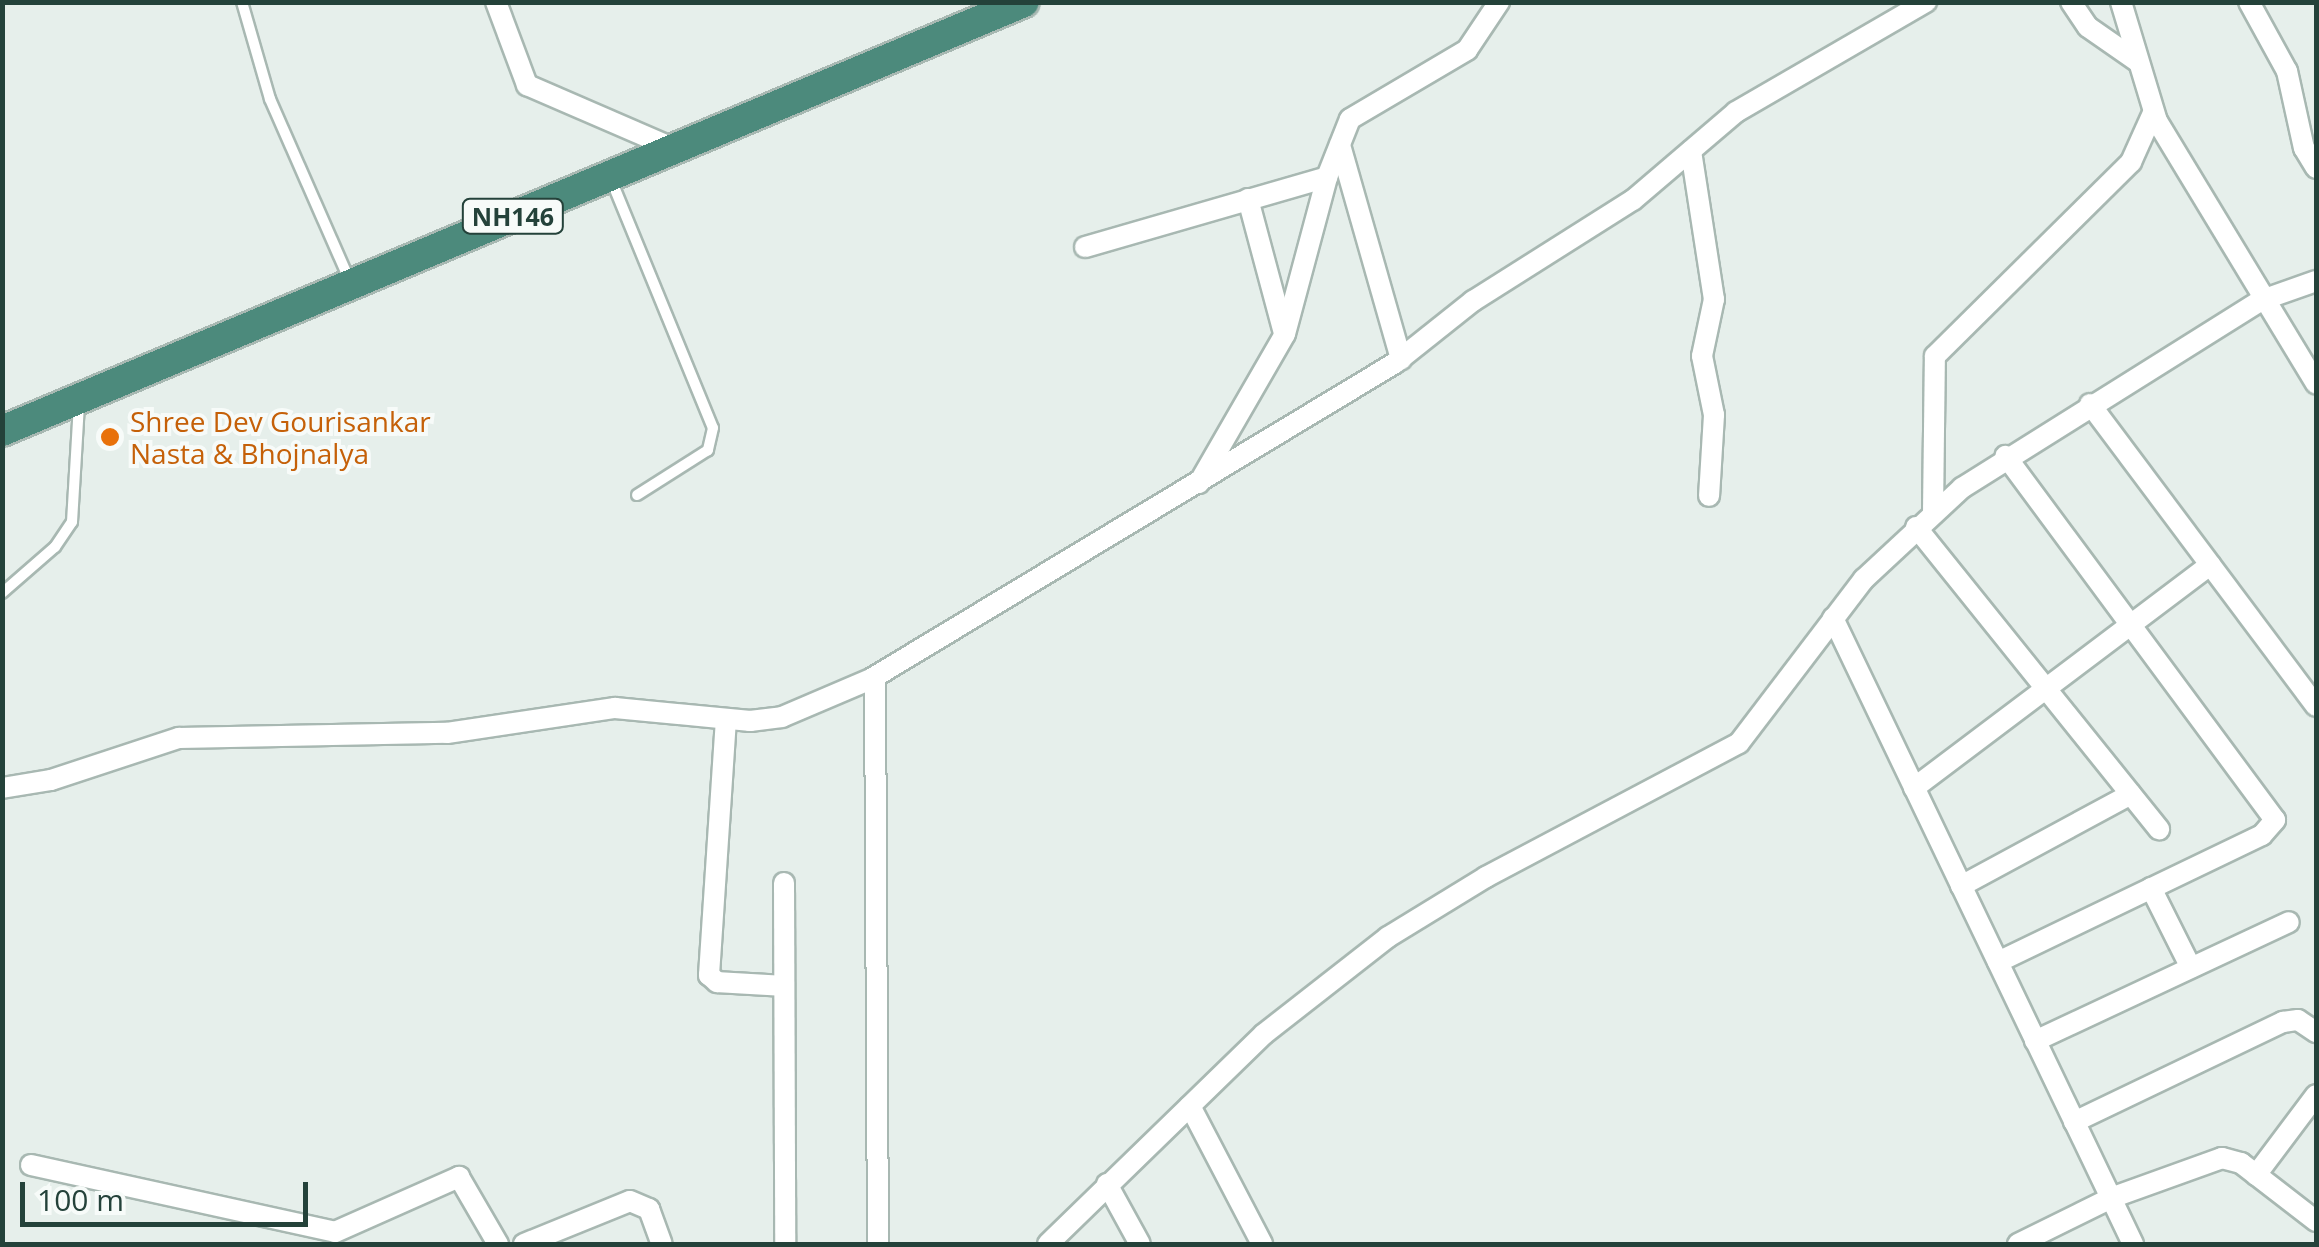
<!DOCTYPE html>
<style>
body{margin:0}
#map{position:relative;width:2319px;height:1247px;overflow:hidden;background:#e6efeb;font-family:"Open Sans",sans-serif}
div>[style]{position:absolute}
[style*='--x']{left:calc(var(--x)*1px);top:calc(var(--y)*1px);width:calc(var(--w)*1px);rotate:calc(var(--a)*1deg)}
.roads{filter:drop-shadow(2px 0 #a8b8b2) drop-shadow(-2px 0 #a8b8b2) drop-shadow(0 2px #a8b8b2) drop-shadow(0 -2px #a8b8b2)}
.service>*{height:10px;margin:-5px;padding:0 5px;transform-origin:5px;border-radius:5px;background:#fff}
.minor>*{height:20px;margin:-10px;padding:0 10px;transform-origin:10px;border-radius:10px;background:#fff}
.trunk>*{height:30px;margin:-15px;padding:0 15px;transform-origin:15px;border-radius:15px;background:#4c8a7c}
.dots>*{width:28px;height:28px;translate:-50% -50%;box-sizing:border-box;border:5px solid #f7fbf9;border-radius:50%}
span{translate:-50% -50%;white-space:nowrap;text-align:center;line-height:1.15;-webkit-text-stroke:8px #f7fbf9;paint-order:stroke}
.shield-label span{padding:2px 8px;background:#f7fbf9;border:2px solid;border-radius:8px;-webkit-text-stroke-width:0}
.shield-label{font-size:25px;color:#24423a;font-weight:700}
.food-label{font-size:28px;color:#c56008}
.left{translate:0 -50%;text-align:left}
.frame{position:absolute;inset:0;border:5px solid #24423a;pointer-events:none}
.scale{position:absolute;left:20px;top:1182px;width:288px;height:45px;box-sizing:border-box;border:5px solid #24423a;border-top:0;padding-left:12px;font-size:30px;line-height:35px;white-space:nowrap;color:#24423a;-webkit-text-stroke:8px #f7fbf9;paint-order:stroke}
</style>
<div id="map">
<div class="roads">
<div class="service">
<i style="--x:242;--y:2;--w:101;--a:73.9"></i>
<i style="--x:270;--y:99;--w:199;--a:66.3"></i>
<i style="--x:610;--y:177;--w:271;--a:67.7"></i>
<i style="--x:713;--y:428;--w:23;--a:103"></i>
<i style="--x:708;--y:450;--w:84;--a:147.6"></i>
<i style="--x:2;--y:593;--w:70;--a:-41"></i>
<i style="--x:55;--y:547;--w:30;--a:-56"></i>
<i style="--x:72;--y:522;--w:119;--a:-86.6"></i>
</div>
<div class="minor">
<i style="--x:496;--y:2;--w:89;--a:69.5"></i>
<i style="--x:527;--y:85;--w:161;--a:23.4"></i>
<i style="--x:2071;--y:2;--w:30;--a:56"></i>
<i style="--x:2088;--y:27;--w:60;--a:34.8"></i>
<i style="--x:2121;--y:2;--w:124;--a:73.2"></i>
<i style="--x:2157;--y:121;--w:307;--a:58.8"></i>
<i style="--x:2249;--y:2;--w:79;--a:61.2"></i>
<i style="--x:2287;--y:71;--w:79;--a:77.6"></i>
<i style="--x:2304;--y:148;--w:23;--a:59"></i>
<i style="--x:1340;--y:145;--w:223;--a:74.1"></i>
<i style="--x:1691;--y:151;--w:150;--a:81.2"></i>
<i style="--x:1714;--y:299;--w:58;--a:101.9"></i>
<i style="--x:1702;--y:356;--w:60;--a:78.5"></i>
<i style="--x:1714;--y:415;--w:81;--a:93.5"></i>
<i style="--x:1248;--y:199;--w:139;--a:75"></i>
<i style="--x:1085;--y:247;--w:252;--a:-16.1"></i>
<i style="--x:2090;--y:404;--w:377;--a:53.2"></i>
<i style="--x:1199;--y:483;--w:172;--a:-60"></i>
<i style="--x:1285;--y:334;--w:163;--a:-75"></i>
<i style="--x:1327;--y:177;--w:62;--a:-68.4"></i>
<i style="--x:1350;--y:119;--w:136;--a:-30.5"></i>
<i style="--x:1467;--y:50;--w:58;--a:-56.3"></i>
<i style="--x:1933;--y:512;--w:156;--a:-89.3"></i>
<i style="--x:1935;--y:356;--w:276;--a:-44.7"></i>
<i style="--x:2131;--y:162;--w:54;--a:-65.8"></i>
<i style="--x:1916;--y:527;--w:388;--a:51.2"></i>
<i style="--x:1833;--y:618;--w:694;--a:64.39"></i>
<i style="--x:875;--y:677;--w:567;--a:89.7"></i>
<i style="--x:726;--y:719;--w:257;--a:93.8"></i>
<i style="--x:709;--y:975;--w:11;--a:41"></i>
<i style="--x:717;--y:982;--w:67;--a:3.4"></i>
<i style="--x:2;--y:788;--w:50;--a:-9.3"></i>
<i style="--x:51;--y:780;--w:135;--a:-18.2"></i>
<i style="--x:179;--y:738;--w:268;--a:-1.1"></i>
<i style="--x:447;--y:733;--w:170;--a:-8.5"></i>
<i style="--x:615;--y:708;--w:136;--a:5.5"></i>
<i style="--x:750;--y:721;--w:32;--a:-7"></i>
<i style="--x:782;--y:717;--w:97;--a:-23.1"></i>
<i style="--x:871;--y:679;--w:612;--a:-31.09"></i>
<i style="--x:1395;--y:363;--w:100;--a:-38.5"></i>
<i style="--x:1473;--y:301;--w:189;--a:-32.3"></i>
<i style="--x:1633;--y:200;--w:135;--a:-40.5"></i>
<i style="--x:1736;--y:112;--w:220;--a:-30.1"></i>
<i style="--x:1914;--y:788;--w:371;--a:-37"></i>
<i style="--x:784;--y:883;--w:361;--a:89.8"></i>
<i style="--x:1961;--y:886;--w:193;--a:-28.4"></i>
<i style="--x:2151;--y:888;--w:89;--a:63.4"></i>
<i style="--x:1998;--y:962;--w:293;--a:-25.7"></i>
<i style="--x:2262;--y:835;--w:20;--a:-49"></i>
<i style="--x:2275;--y:820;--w:453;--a:-126.5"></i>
<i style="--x:2035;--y:1041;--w:280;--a:-25.1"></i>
<i style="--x:1190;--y:1106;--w:156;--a:62.4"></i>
<i style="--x:2074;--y:1122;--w:232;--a:-25.6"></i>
<i style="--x:2283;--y:1022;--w:15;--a:-8"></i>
<i style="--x:2298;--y:1020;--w:22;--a:34"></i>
<i style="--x:31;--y:1165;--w:311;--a:12.4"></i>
<i style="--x:335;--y:1232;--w:136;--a:-23.9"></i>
<i style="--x:459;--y:1177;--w:78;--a:59.8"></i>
<i style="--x:2256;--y:1175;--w:100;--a:-53.1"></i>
<i style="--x:1107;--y:1184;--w:68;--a:61.2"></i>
<i style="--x:524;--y:1244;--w:114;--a:-22.1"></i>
<i style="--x:630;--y:1201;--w:21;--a:23"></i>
<i style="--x:649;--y:1209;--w:37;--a:70"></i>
<i style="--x:1048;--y:1244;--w:301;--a:-44.2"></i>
<i style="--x:1264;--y:1034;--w:157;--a:-38"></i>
<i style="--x:1388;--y:937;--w:115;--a:-31.5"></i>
<i style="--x:1486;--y:877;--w:286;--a:-27.9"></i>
<i style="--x:1739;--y:743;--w:206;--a:-52.7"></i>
<i style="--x:1864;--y:579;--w:134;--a:-42.9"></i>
<i style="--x:1962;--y:488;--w:354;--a:-32.1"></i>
<i style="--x:2262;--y:300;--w:57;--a:-19.4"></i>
<i style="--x:2018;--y:1244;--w:104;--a:-26.3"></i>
<i style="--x:2111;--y:1198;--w:118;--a:-19.8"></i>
<i style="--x:2222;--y:1158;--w:20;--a:15"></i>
<i style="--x:2241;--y:1163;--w:95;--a:37.7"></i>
</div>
<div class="trunk">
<i style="--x:2;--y:431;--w:1108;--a:-22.77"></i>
</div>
</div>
<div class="dots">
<i style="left:110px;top:437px;background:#e8710a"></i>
</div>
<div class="shield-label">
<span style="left:513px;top:216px">NH146</span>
</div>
<div class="food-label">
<span class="left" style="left:130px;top:437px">Shree Dev Gourisankar<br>Nasta &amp; Bhojnalya</span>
</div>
<div class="frame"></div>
<div class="scale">100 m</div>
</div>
